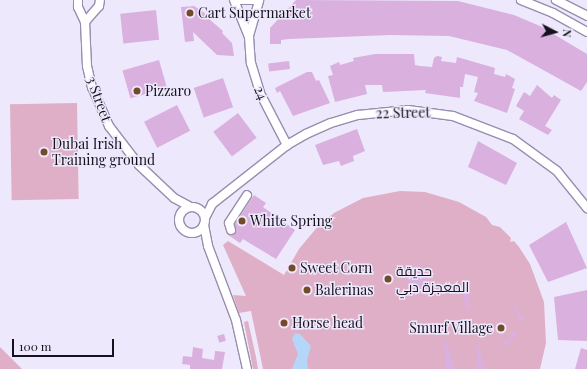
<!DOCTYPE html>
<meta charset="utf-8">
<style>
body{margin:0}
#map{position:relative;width:587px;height:369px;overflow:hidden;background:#eee8fc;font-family:"Playfair Display",Cairo,serif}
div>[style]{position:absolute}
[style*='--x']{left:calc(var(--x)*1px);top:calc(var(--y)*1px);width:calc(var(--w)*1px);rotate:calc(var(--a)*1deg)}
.green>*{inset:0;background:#dfafc7;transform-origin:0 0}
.water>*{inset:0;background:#b4d6f9}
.building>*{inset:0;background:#d9b0de;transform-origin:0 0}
.roads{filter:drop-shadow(1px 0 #978ead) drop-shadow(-1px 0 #978ead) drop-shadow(0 1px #978ead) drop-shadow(0 -1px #978ead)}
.minor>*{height:8px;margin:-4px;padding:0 4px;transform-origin:4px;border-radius:4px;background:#fff}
.minor>.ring{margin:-4px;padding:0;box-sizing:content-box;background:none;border:8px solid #fff;border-radius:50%}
.dots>*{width:11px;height:11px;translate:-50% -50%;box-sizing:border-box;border:2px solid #eee8fc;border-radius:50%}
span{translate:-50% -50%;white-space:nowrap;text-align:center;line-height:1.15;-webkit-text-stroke:3px #eee8fc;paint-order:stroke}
.poi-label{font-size:14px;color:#16121d}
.left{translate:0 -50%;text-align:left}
.right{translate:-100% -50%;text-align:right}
.street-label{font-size:14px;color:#16121d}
.north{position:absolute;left:535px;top:12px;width:40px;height:40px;-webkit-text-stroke:3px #eee8fc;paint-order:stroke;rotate:96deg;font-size:11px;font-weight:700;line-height:16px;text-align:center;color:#16121d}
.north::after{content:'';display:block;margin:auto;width:14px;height:18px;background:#16121d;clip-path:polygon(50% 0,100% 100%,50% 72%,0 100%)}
.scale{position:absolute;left:12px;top:339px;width:102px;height:18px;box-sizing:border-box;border:2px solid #16121d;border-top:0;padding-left:5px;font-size:12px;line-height:14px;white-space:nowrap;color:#16121d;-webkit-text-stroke:3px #eee8fc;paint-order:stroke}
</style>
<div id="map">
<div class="green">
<i style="left:77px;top:103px;width:96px;height:67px;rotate:89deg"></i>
<i style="clip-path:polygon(400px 191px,425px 192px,459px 202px,486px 217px,492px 225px,500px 227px,511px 238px,510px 242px,514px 241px,519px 247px,530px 264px,544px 302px,546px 343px,540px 369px,263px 369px,251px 311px,239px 313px,233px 295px,246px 296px,223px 245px,228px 241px,284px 275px,299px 249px,319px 225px,334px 213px,363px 198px)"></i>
<i style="clip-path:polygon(248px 321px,256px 357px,258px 369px,253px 369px,244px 322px)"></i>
<i style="clip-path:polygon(0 347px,22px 369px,0 369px)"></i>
</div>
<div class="water">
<i style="clip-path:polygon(295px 333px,300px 334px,311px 346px,307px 360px,308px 369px,292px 369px,298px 354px,292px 339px)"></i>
</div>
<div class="building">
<i style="clip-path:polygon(296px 0,458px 1px,514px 15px,540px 26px,587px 54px,587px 82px,581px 91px,507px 50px,449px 36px,390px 35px,289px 39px,281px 40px,281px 44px,270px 44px,270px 28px)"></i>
<i style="clip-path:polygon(194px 6px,211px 17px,209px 19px,223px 31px,222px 33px,232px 43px,234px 56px,217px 55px,193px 32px,194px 41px,185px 42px,181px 7px)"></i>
<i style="left:156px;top:10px;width:30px;height:36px;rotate:84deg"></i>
<i style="clip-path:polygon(375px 54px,414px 54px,415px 65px,420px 66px,432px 67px,434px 58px,437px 56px,442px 57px,441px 61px,456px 63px,457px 57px,495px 68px,494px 74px,505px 77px,506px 74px,515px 79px,512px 88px,515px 89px,507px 113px,474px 101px,478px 93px,474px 92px,478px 77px,465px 74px,463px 87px,460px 87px,460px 98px,425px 93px,426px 90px,383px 92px,382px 85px,365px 85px,367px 94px,335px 102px,328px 76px,333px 75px,330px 66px,339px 62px,340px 65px,354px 61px,353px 58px)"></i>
<i style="left:159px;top:60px;width:29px;height:38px;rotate:74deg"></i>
<i style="left:289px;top:61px;width:8px;height:21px;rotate:83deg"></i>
<i style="clip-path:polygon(307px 72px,312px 72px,316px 81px,319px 80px,330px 103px,293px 116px,280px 91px,277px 93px,275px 88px)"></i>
<i style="left:223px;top:78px;width:31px;height:31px;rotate:71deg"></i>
<i style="clip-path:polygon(537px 85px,552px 98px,554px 95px,561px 100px,545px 126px,552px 130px,548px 135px,519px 119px,524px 111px,516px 106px,524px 92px,530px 96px)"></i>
<i style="left:177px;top:105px;width:29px;height:37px;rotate:63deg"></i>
<i style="left:238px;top:113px;width:31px;height:31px;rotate:53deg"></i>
<i style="clip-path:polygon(357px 129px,365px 151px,353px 156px,354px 161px,341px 166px,339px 161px,323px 165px,315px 145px)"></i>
<i style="clip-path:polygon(478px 141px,517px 163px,506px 185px,468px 167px)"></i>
<i style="clip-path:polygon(254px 195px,266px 203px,263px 207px,295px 230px,276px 259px,243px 239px,240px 243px,228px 235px,235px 234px,235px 224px)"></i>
<i style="clip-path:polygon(566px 222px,587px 268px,548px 282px,529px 245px)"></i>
<i style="clip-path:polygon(416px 259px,418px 272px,428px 279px,420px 289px,411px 282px,404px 283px,413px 271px)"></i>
<i style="clip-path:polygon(587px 290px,587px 341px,558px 340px,554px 297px)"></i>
<i style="clip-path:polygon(463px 294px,469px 294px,470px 311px,466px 308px)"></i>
<i style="clip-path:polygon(517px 304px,518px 313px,525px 318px,523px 322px,518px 319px,518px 313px,513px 311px)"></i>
<i style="clip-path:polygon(512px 332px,518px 334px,505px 346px,503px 340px,510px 339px)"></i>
<i style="left:224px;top:334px;width:7px;height:7px;rotate:74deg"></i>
<i style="clip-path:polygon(444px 339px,446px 339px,455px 369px,445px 369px)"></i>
<i style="clip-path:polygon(477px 345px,478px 345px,485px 369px,476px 369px)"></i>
<i style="clip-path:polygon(193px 347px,203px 349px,202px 358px,214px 360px,215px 351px,225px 352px,222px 369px,190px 369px,190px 365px,182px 364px,183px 356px,192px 357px)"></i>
<i style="clip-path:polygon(581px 348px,587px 350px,587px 369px,575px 369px)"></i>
</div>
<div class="roads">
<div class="minor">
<i style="--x:78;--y:0;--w:7;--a:90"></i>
<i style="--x:78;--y:7;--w:17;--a:65"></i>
<i style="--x:85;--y:22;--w:21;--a:-49"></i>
<i style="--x:99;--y:6;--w:6;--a:-81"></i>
<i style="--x:234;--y:0;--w:40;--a:68"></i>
<i style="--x:249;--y:37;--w:26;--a:86"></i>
<i style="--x:251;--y:63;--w:31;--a:73"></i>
<i style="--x:260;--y:93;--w:59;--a:62.6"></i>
<i style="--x:239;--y:0;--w:16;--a:0"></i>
<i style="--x:521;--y:0;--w:35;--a:22"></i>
<i style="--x:553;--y:13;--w:39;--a:29"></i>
<i style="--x:556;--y:0;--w:35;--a:27"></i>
<i style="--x:85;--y:22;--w:44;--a:87.4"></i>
<i style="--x:87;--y:66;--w:22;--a:77"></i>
<i style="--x:92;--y:87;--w:43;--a:66.4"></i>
<i style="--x:109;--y:126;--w:49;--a:52.4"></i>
<i style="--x:139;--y:165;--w:48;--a:43.3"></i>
<i style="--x:174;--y:198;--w:19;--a:28"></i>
<i style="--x:249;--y:36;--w:37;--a:-74"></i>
<i class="ring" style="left:179px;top:207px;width:18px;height:18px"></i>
<i style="--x:205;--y:218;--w:16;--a:-63"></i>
<i style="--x:212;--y:204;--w:95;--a:-38.2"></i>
<i style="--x:287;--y:145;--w:22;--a:-30"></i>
<i style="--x:306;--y:134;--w:27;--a:-24"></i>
<i style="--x:331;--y:123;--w:28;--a:-17"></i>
<i style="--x:358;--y:115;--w:50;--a:-5.7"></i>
<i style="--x:408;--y:110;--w:45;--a:7.6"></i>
<i style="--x:453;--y:116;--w:64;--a:21"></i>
<i style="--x:513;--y:139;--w:54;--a:36"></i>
<i style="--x:557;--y:171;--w:48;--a:51"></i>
<i style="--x:204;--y:225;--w:21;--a:79"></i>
<i style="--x:208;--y:246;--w:79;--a:69.3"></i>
<i style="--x:236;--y:320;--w:50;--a:77.3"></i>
<i style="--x:231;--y:230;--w:7;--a:-106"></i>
<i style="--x:229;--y:223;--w:33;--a:-57"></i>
</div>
</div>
<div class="dots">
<i style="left:190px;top:13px;background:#734b2a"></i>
<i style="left:137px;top:91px;background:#734b2a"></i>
<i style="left:44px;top:152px;background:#734b2a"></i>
<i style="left:242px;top:221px;background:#734b2a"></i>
<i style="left:292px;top:268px;background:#734b2a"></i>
<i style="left:388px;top:279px;background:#734b2a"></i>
<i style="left:307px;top:290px;background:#734b2a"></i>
<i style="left:284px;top:323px;background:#734b2a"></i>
<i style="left:501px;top:328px;background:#734b2a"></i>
</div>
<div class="poi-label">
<span class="left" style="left:198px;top:13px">Cart Supermarket</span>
<span class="left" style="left:145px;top:91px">Pizzaro</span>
<span class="left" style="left:52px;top:152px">Dubai Irish<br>Training ground</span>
<span class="left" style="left:250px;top:221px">White Spring</span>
<span class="left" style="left:300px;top:268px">Sweet Corn</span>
<span class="left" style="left:396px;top:279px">حديقة<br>المعجزة دبي</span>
<span class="left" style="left:315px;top:290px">Balerinas</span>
<span class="left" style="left:292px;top:323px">Horse head</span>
<span class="right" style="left:493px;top:328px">Smurf Village</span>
</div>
<div class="street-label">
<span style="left:261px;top:93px;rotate:68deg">24</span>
<span style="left:99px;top:99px;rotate:70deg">3 Street</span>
<span style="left:403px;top:113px;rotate:-1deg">22 Street</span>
</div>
<div class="north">N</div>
<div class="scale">100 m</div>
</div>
